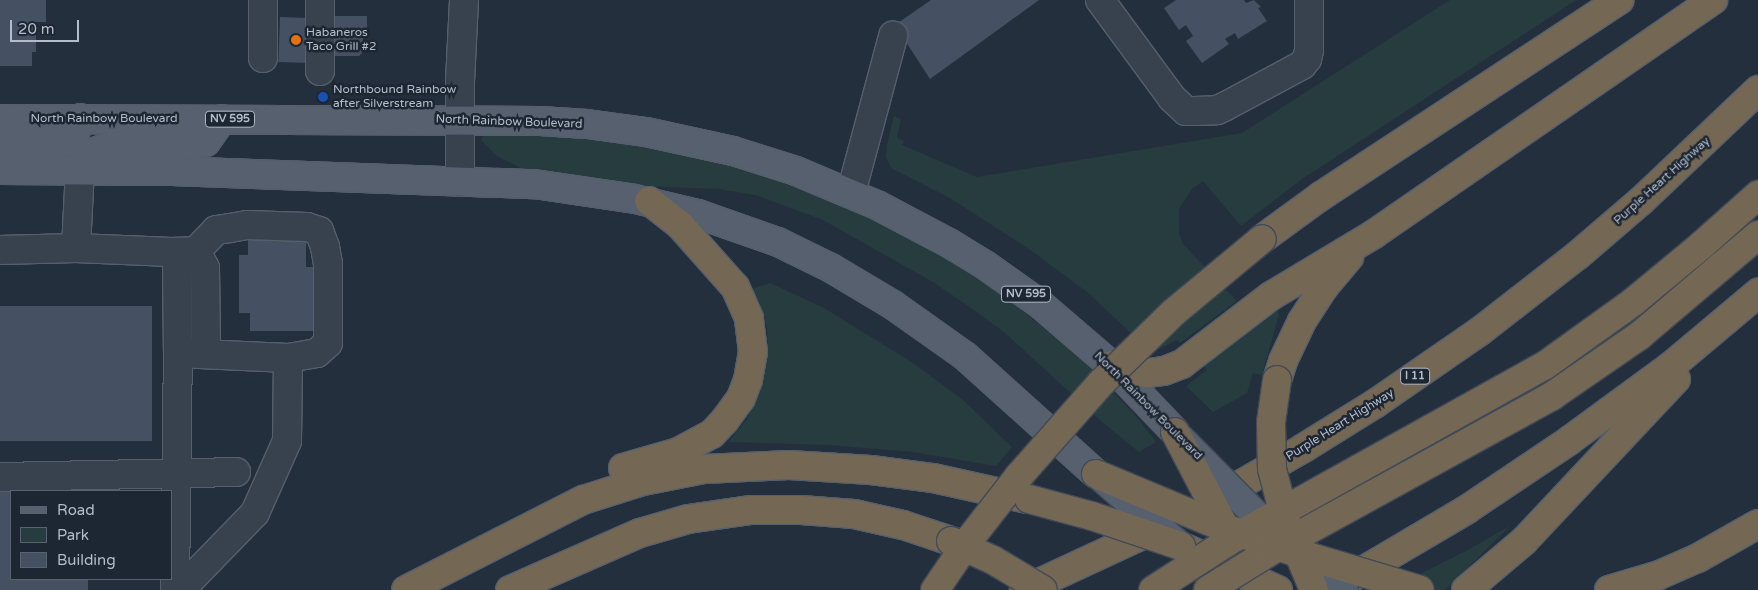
<!DOCTYPE html>
<style>
body{margin:0}
#map{position:relative;width:1758px;height:590px;overflow:hidden;background:#242f3e;font-family:"Varela Round",sans-serif}
div>[style]{position:absolute}
[style*='--x']{left:calc(var(--x)*1px);top:calc(var(--y)*1px);width:calc(var(--w)*1px);rotate:calc(var(--a)*1deg)}
.green>*{inset:0;background:#263c3f}
.building>*{inset:0;background:#455162;transform-origin:0 0}
.roads{filter:drop-shadow(1px 0 #565f6c) drop-shadow(-1px 0 #565f6c) drop-shadow(0 1px #565f6c) drop-shadow(0 -1px #565f6c)}
.minor>*{height:28px;margin:-14px;padding:0 14px;transform-origin:14px;border-radius:14px;background:#38414e}
.major>*{height:28px;margin:-14px;padding:0 14px;transform-origin:14px;border-radius:14px;background:#56606e}
.highway>*{height:28px;margin:-14px;padding:0 14px;transform-origin:14px;border-radius:14px;background:#746855}
.bridges{filter:drop-shadow(1px 0 #414a57) drop-shadow(-1px 0 #414a57) drop-shadow(0 1px #414a57) drop-shadow(0 -1px #414a57)}
.major-bridge>*{height:28px;margin:-14px;padding:0 14px;transform-origin:14px;border-radius:14px;background:#56606e}
.highway-bridge>*{height:28px;margin:-14px;padding:0 14px;transform-origin:14px;border-radius:14px;background:#746855}
.dots>*{width:14px;height:14px;translate:-50% -50%;box-sizing:border-box;border:2px solid #1d2633;border-radius:50%}
span{translate:-50% -50%;white-space:nowrap;text-align:center;line-height:1.15;-webkit-text-stroke:5px #1d2633;paint-order:stroke}
.shield-label span{padding:1px 4px;background:#1d2633;border:1px solid;border-radius:4px;-webkit-text-stroke-width:0}
.shield-label{font-size:11px;color:#b4bcc9;font-weight:700}
.poi-label{font-size:12px;color:#b4bcc9}
.left{translate:0 -50%;text-align:left}
.street-label{font-size:12px;color:#b4bcc9}
.legend{position:absolute;left:10px;top:490px;width:162px;height:90px;box-sizing:border-box;background:#1d2633;border:1px solid #59626f;margin:0;padding:6px 9px;list-style:none;font-size:15px;color:#b4bcc9}
.legend li{display:flex;align-items:center;gap:10px;height:25px}
.legend b{width:25px;border:1px solid #59626f}
.scale{position:absolute;left:10px;top:20px;width:69px;height:22px;box-sizing:border-box;border:2px solid #b4bcc9;border-top:0;padding-left:6px;font-size:15px;line-height:18px;white-space:nowrap;color:#b4bcc9;-webkit-text-stroke:4px #1d2633;paint-order:stroke}
</style>
<div id="map">
<div class="green">
<i style="clip-path:polygon(1450px 0,1576px 0,1302px 179px,1241px 226px,1203px 181px,1192px 189px,1179px 209px,1179px 233px,1183px 244px,1237px 301px,1180px 343px,1177px 340px,1157px 350px,1146px 347px,1087px 292px,1029px 249px,950px 198px,891px 168px,886px 157px,887px 144px,894px 116px,901px 119px,897px 138px,904px 141px,902px 145px,977px 177px,1242px 133px)"></i>
<i style="clip-path:polygon(484px 134px,578px 137px,631px 143px,742px 169px,796px 186px,853px 208px,944px 255px,1011px 302px,1076px 353px,1135px 415px,1156px 442px,1139px 452px,1101px 421px,1005px 333px,974px 310px,933px 282px,821px 219px,755px 195px,719px 189px,644px 186px,521px 168px,497px 156px,481px 140px)"></i>
<i style="clip-path:polygon(770px 283px,824px 308px,913px 363px,963px 400px,1012px 447px,996px 466px,913px 452px,829px 445px,728px 442px,747px 419px,763px 384px,768px 354px,767px 328px,761px 307px,752px 289px)"></i>
<i style="clip-path:polygon(1275px 311px,1278px 311px,1279px 315px,1262px 375px,1253px 373px,1247px 393px,1213px 412px,1186px 386px,1207px 370px,1204px 366px)"></i>
<i style="clip-path:polygon(1510px 526px,1445px 590px,1388px 590px,1464px 552px)"></i>
</div>
<div class="building">
<i style="clip-path:polygon(0 0,46px 0,46px 22px,36px 22px,36px 52px,32px 52px,32px 66px,0 66px)"></i>
<i style="clip-path:polygon(931px 0,1039px 0,930px 79px,895px 25px)"></i>
<i style="clip-path:polygon(1176px 0,1244px 0,1246px 3px,1254px 0,1261px 7px,1258px 8px,1267px 21px,1238px 39px,1235px 33px,1225px 39px,1229px 44px,1202px 63px,1186px 41px,1193px 36px,1186px 25px,1179px 30px,1164px 8px)"></i>
<i style="clip-path:polygon(330px 16px,367px 16px,367px 34px,363px 34px,363px 52px,359px 56px,330px 56px)"></i>
<i style="left:280px;top:17px;width:33px;height:45px;rotate:2deg"></i>
<i style="clip-path:polygon(306px 231px,306px 267px,317px 267px,317px 331px,250px 331px,250px 313px,239px 313px,239px 255px,248px 255px,248px 232px)"></i>
<i style="left:152px;top:306px;width:135px;height:152px;rotate:90deg"></i>
<i style="clip-path:polygon(0 479px,93px 480px,74px 491px,69px 491px,66px 486px,66px 491px,50px 491px,50px 480px,42px 491px,33px 491px,28px 487px,28px 491px,11px 491px,11px 579px,88px 579px,88px 590px,0 590px)"></i>
</div>
<div class="roads">
<div class="minor">
<i style="--x:320;--y:0;--w:71;--a:90"></i>
<i style="--x:1100;--y:0;--w:122;--a:53.7"></i>
<i style="--x:1172;--y:98;--w:19;--a:43"></i>
<i style="--x:1186;--y:111;--w:8;--a:0"></i>
<i style="--x:1194;--y:111;--w:23;--a:-2"></i>
<i style="--x:1217;--y:110;--w:8;--a:-23"></i>
<i style="--x:1224;--y:107;--w:89;--a:-28.3"></i>
<i style="--x:1302;--y:65;--w:8;--a:-50"></i>
<i style="--x:1307;--y:59;--w:9;--a:-77"></i>
<i style="--x:1309;--y:50;--w:50;--a:-90"></i>
<i style="--x:263;--y:58;--w:58;--a:-90"></i>
<i style="--x:460;--y:182;--w:100;--a:-90"></i>
<i style="--x:460;--y:82;--w:82;--a:-87.2"></i>
<i style="--x:851;--y:193;--w:163;--a:-75"></i>
<i style="--x:76;--y:248;--w:78;--a:-87.1"></i>
<i style="--x:0;--y:250;--w:76;--a:-1.5"></i>
<i style="--x:76;--y:248;--w:95;--a:2.4"></i>
<i style="--x:171;--y:252;--w:12;--a:59"></i>
<i style="--x:177;--y:262;--w:91;--a:89.4"></i>
<i style="--x:178;--y:353;--w:110;--a:2.6"></i>
<i style="--x:288;--y:358;--w:83;--a:90.7"></i>
<i style="--x:287;--y:441;--w:79;--a:114"></i>
<i style="--x:255;--y:513;--w:107;--a:134.2"></i>
<i style="--x:196;--y:251;--w:19;--a:62"></i>
<i style="--x:205;--y:268;--w:86;--a:89.3"></i>
<i style="--x:171;--y:252;--w:25;--a:-2"></i>
<i style="--x:196;--y:251;--w:29;--a:-46"></i>
<i style="--x:216;--y:230;--w:14;--a:-8"></i>
<i style="--x:230;--y:228;--w:17;--a:-10"></i>
<i style="--x:247;--y:225;--w:60;--a:1.9"></i>
<i style="--x:307;--y:227;--w:13;--a:18"></i>
<i style="--x:319;--y:231;--w:17;--a:69"></i>
<i style="--x:325;--y:247;--w:17;--a:80"></i>
<i style="--x:328;--y:264;--w:79;--a:90"></i>
<i style="--x:328;--y:343;--w:15;--a:138"></i>
<i style="--x:317;--y:353;--w:29;--a:170"></i>
<i style="--x:0;--y:477;--w:236;--a:-1.2"></i>
<i style="--x:175;--y:590;--w:237;--a:-89.3"></i>
</div>
<div class="major">
<i style="--x:0;--y:119;--w:540;--a:0.21"></i>
<i style="--x:540;--y:121;--w:47;--a:3.7"></i>
<i style="--x:587;--y:124;--w:60;--a:7.7"></i>
<i style="--x:646;--y:132;--w:89;--a:12.3"></i>
<i style="--x:733;--y:151;--w:66;--a:17.6"></i>
<i style="--x:796;--y:171;--w:88;--a:22.8"></i>
<i style="--x:877;--y:205;--w:81;--a:27.8"></i>
<i style="--x:949;--y:243;--w:42;--a:31.4"></i>
<i style="--x:985;--y:265;--w:67;--a:35.3"></i>
<i style="--x:1040;--y:304;--w:94;--a:40.7"></i>
<i style="--x:1111;--y:365;--w:93;--a:46.3"></i>
<i style="--x:0;--y:145;--w:54;--a:1.1"></i>
<i style="--x:54;--y:146;--w:11;--a:-15"></i>
<i style="--x:65;--y:143;--w:11;--a:-34"></i>
<i style="--x:74;--y:137;--w:20;--a:-72"></i>
<i style="--x:0;--y:170;--w:172;--a:0.3"></i>
<i style="--x:172;--y:171;--w:362;--a:2.1"></i>
<i style="--x:534;--y:184;--w:102;--a:8.4"></i>
<i style="--x:635;--y:199;--w:65;--a:13.4"></i>
<i style="--x:698;--y:214;--w:85;--a:19.3"></i>
<i style="--x:778;--y:242;--w:59;--a:26.1"></i>
<i style="--x:831;--y:268;--w:72;--a:30.8"></i>
<i style="--x:893;--y:305;--w:88;--a:35.3"></i>
<i style="--x:965;--y:356;--w:176;--a:42"></i>
<i style="--x:80;--y:170;--w:21;--a:-55"></i>
<i style="--x:92;--y:153;--w:19;--a:-21"></i>
<i style="--x:110;--y:146;--w:84;--a:-0.7"></i>
<i style="--x:194;--y:145;--w:12;--a:-14"></i>
<i style="--x:206;--y:142;--w:28;--a:-55"></i>
</div>
<div class="highway">
<i style="--x:1262;--y:239;--w:73;--a:-36.1"></i>
<i style="--x:1321;--y:196;--w:357;--a:-33.3"></i>
<i style="--x:1111;--y:365;--w:23;--a:18"></i>
<i style="--x:1133;--y:372;--w:16;--a:4"></i>
<i style="--x:1149;--y:373;--w:15;--a:-8"></i>
<i style="--x:1164;--y:371;--w:19;--a:-21"></i>
<i style="--x:1182;--y:364;--w:112;--a:-37.4"></i>
<i style="--x:1271;--y:296;--w:120;--a:-31"></i>
<i style="--x:1374;--y:234;--w:412;--a:-34.6"></i>
<i style="--x:1277;--y:380;--w:20;--a:-72"></i>
<i style="--x:1283;--y:361;--w:44;--a:-64.6"></i>
<i style="--x:1302;--y:321;--w:40;--a:-57.1"></i>
<i style="--x:1324;--y:287;--w:39;--a:-50"></i>
<i style="--x:623;--y:468;--w:57;--a:-16.2"></i>
<i style="--x:678;--y:452;--w:38;--a:-28"></i>
<i style="--x:712;--y:434;--w:19;--a:-47"></i>
<i style="--x:725;--y:420;--w:27;--a:-54"></i>
<i style="--x:741;--y:398;--w:19;--a:-69"></i>
<i style="--x:748;--y:380;--w:28;--a:-80"></i>
<i style="--x:753;--y:352;--w:34;--a:-97"></i>
<i style="--x:749;--y:318;--w:34;--a:-114"></i>
<i style="--x:735;--y:287;--w:83;--a:-131.6"></i>
<i style="--x:680;--y:225;--w:39;--a:-142"></i>
<i style="--x:1212;--y:501;--w:104;--a:-30"></i>
<i style="--x:1302;--y:449;--w:87;--a:-31.9"></i>
<i style="--x:1376;--y:403;--w:125;--a:-34.6"></i>
<i style="--x:1479;--y:332;--w:125;--a:-37.9"></i>
<i style="--x:1578;--y:255;--w:83;--a:-40.6"></i>
<i style="--x:1641;--y:201;--w:161;--a:-43.5"></i>
<i style="--x:1185;--y:548;--w:102;--a:24.3"></i>
<i style="--x:1344;--y:582;--w:142;--a:-30.5"></i>
<i style="--x:1466;--y:510;--w:125;--a:-33.9"></i>
<i style="--x:1570;--y:440;--w:125;--a:-36.2"></i>
<i style="--x:1671;--y:366;--w:114;--a:-40"></i>
<i style="--x:406;--y:590;--w:199;--a:-27"></i>
<i style="--x:583;--y:500;--w:63;--a:-17.6"></i>
<i style="--x:643;--y:481;--w:62;--a:-11.1"></i>
<i style="--x:704;--y:469;--w:85;--a:-2.7"></i>
<i style="--x:789;--y:465;--w:82;--a:3.5"></i>
<i style="--x:871;--y:470;--w:63;--a:7.4"></i>
<i style="--x:933;--y:478;--w:97;--a:12.5"></i>
<i style="--x:510;--y:590;--w:142;--a:-23.7"></i>
<i style="--x:640;--y:533;--w:50;--a:-16.3"></i>
<i style="--x:688;--y:519;--w:64;--a:-8.1"></i>
<i style="--x:751;--y:510;--w:50;--a:0"></i>
<i style="--x:801;--y:510;--w:53;--a:4.3"></i>
<i style="--x:854;--y:514;--w:50;--a:12.7"></i>
<i style="--x:903;--y:525;--w:51;--a:18.4"></i>
<i style="--x:1024;--y:590;--w:152;--a:-24.9"></i>
<i style="--x:1466;--y:590;--w:76;--a:-40.2"></i>
<i style="--x:1524;--y:541;--w:222;--a:-46.8"></i>
<i style="--x:1609;--y:590;--w:52;--a:-16.7"></i>
<i style="--x:1659;--y:575;--w:43;--a:-23.6"></i>
<i style="--x:1698;--y:558;--w:69;--a:-29.5"></i>
</div>
</div>
<div class="bridges">
<div class="major-bridge">
<i style="--x:1182;--y:440;--w:131;--a:45.3"></i>
<i style="--x:1274;--y:533;--w:90;--a:39.2"></i>
<i style="--x:1103;--y:479;--w:102;--a:41"></i>
</div>
<div class="highway-bridge">
<i style="--x:1277;--y:380;--w:42;--a:98.1"></i>
<i style="--x:1271;--y:422;--w:47;--a:88.8"></i>
<i style="--x:1272;--y:469;--w:59;--a:75.3"></i>
<i style="--x:1287;--y:526;--w:69;--a:67.1"></i>
<i style="--x:1175;--y:432;--w:108;--a:62.5"></i>
<i style="--x:1096;--y:474;--w:140;--a:22.7"></i>
<i style="--x:1225;--y:528;--w:76;--a:19.1"></i>
<i style="--x:1297;--y:553;--w:128;--a:16.7"></i>
<i style="--x:1029;--y:499;--w:65;--a:15.1"></i>
<i style="--x:1092;--y:516;--w:94;--a:18.6"></i>
<i style="--x:951;--y:541;--w:46;--a:24.3"></i>
<i style="--x:993;--y:560;--w:58;--a:31"></i>
<i style="--x:935;--y:590;--w:60;--a:-55.8"></i>
<i style="--x:969;--y:540;--w:81;--a:-52"></i>
<i style="--x:1019;--y:476;--w:124;--a:-48.6"></i>
<i style="--x:1101;--y:383;--w:102;--a:-44.2"></i>
<i style="--x:1174;--y:312;--w:114;--a:-39.7"></i>
<i style="--x:1153;--y:590;--w:90;--a:-32.8"></i>
<i style="--x:1229;--y:541;--w:360;--a:-29.1"></i>
<i style="--x:1544;--y:366;--w:110;--a:-35.7"></i>
<i style="--x:1633;--y:302;--w:91;--a:-39.6"></i>
<i style="--x:1703;--y:244;--w:74;--a:-41.7"></i>
<i style="--x:1208;--y:590;--w:78;--a:-31.8"></i>
<i style="--x:1274;--y:549;--w:317;--a:-28.8"></i>
<i style="--x:1552;--y:396;--w:106;--a:-34.6"></i>
<i style="--x:1639;--y:336;--w:156;--a:-40.3"></i>
</div>
</div>
<div class="dots">
<i style="left:296px;top:40px;background:#e8710a"></i>
<i style="left:323px;top:97px;background:#1a4fb4"></i>
</div>
<div class="shield-label">
<span style="left:230px;top:119px">NV 595</span>
<span style="left:1026px;top:294px">NV 595</span>
<span style="left:1415px;top:376px">I 11</span>
</div>
<div class="poi-label">
<span class="left" style="left:306px;top:40px">Habaneros<br>Taco Grill #2</span>
<span class="left" style="left:333px;top:97px">Northbound Rainbow<br>after Silverstream</span>
</div>
<div class="street-label">
<span style="left:104px;top:119px">North Rainbow Boulevard</span>
<span style="left:509px;top:122px;rotate:2deg">North Rainbow Boulevard</span>
<span style="left:1662px;top:181px;rotate:-42deg">Purple Heart Highway</span>
<span style="left:1148px;top:406px;rotate:45deg">North Rainbow Boulevard</span>
<span style="left:1340px;top:425px;rotate:-32deg">Purple Heart Highway</span>
</div>
<ul class="legend">
<li><b style="height:6px;background:#56606e"></b>Road</li>
<li><b style="height:14px;background:#263c3f"></b>Park</li>
<li><b style="height:14px;background:#455162"></b>Building</li>
</ul>
<div class="scale">20 m</div>
</div>
